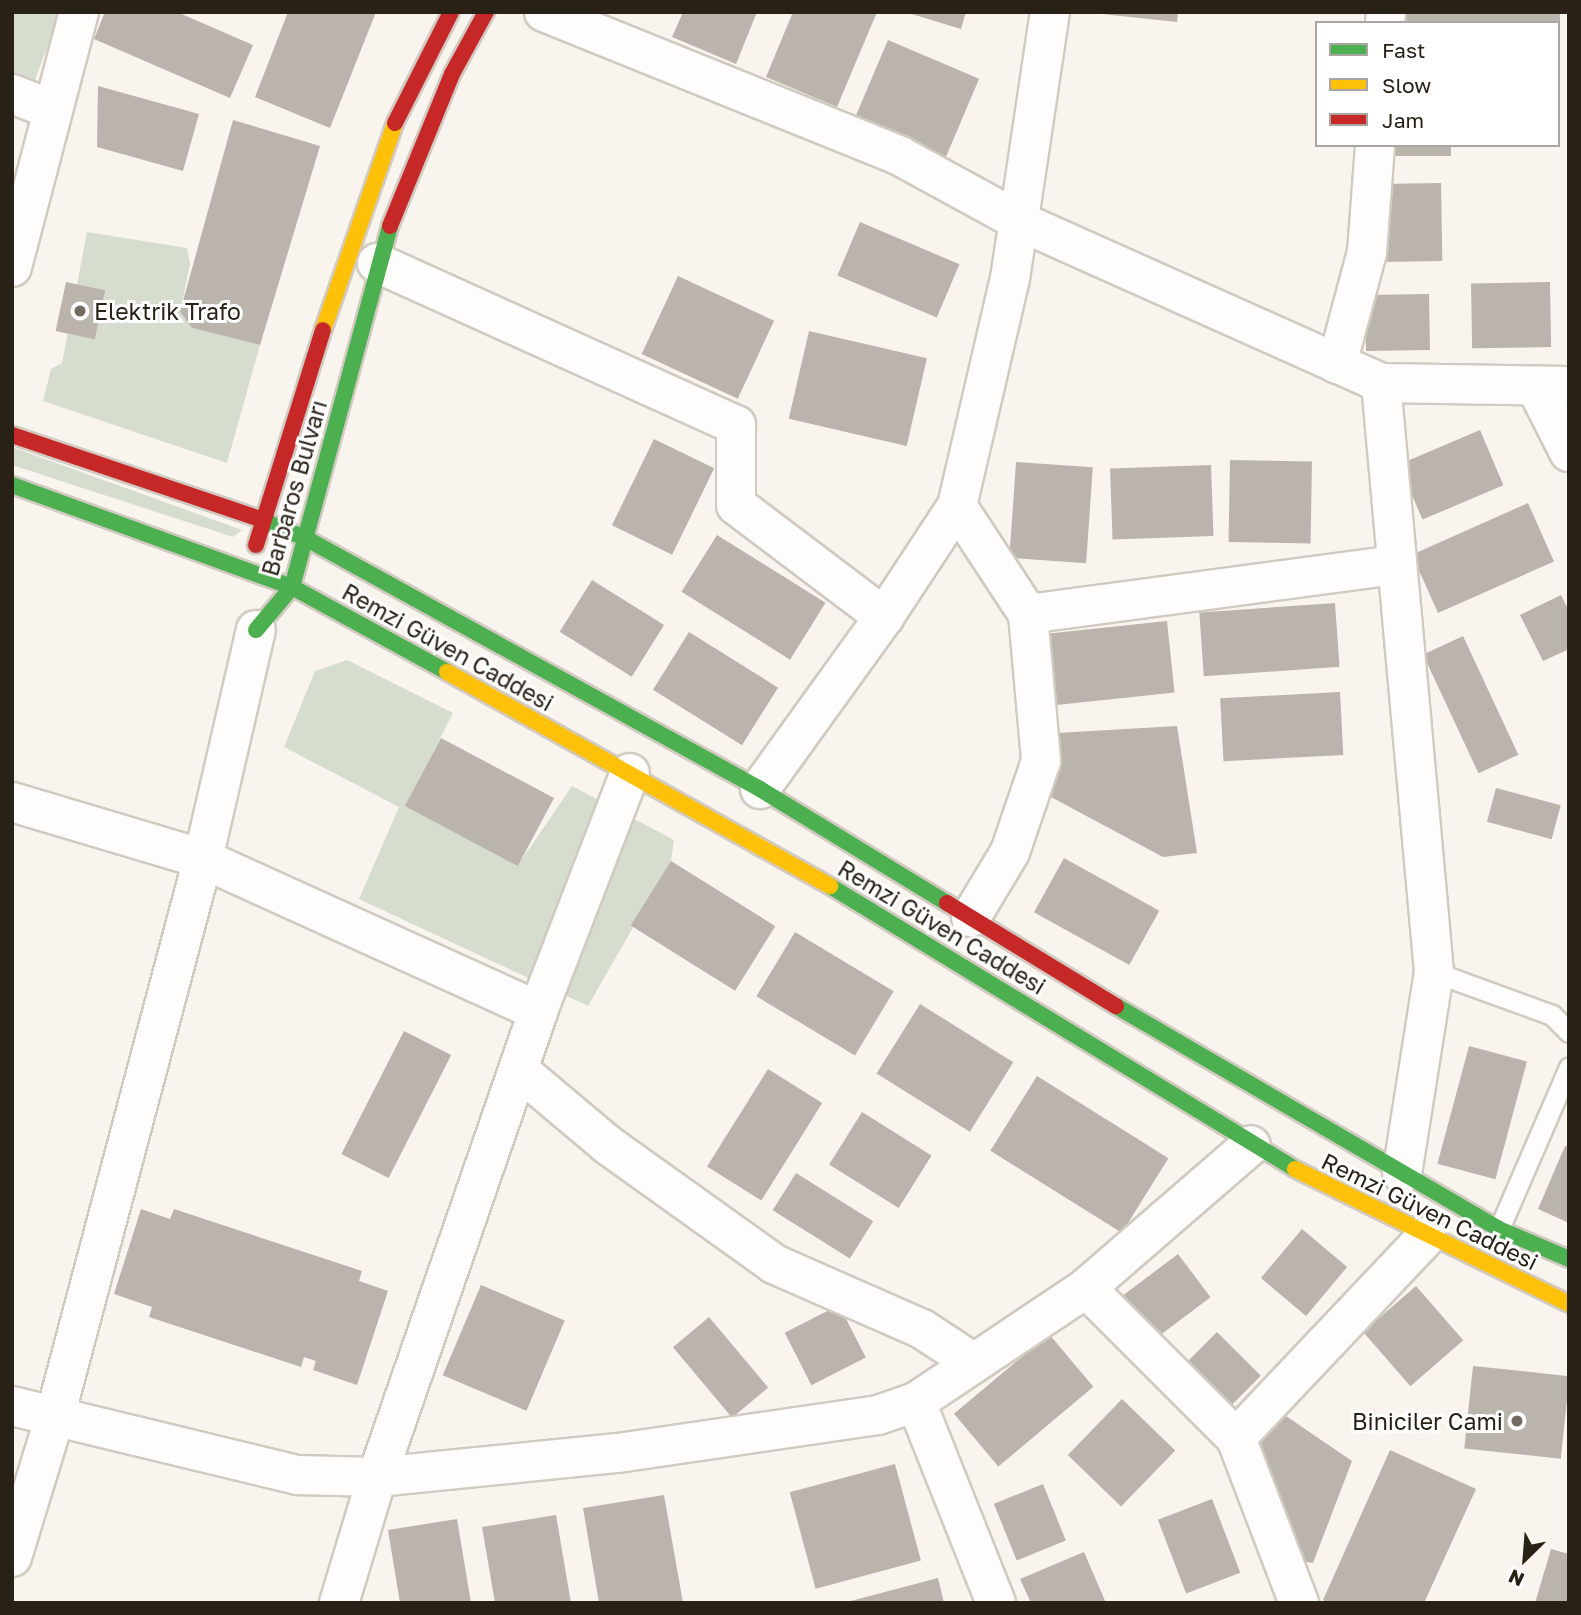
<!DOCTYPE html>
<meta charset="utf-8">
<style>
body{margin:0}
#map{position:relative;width:1581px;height:1615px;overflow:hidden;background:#faf4ee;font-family:"Golos Text",sans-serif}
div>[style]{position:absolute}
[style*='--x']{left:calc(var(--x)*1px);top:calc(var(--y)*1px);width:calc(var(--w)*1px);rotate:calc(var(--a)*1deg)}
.green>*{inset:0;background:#d6ddcf}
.building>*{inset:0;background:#bab4ad;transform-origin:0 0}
.roads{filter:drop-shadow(2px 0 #d1cac1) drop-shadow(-2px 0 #d1cac1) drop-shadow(0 2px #d1cac1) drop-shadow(0 -2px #d1cac1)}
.lane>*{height:19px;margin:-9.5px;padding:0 9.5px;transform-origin:9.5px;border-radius:9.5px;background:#fefdfc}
.street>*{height:38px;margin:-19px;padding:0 19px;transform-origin:19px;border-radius:19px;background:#fefdfc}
.fast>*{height:16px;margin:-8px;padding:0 8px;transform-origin:8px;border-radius:8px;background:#4caf50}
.slow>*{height:16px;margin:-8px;padding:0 8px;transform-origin:8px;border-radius:8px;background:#ffc107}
.jam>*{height:16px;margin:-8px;padding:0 8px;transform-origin:8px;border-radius:8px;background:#c62828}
.dots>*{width:19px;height:19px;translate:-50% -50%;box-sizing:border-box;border:4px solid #fff;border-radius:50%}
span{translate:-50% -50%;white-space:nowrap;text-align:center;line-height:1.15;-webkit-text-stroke:6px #fff;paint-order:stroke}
.poi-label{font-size:23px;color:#292116}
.left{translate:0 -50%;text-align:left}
.right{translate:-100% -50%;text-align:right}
.street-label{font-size:23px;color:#292116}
.frame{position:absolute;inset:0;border:14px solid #292116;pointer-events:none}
.legend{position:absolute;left:1315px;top:21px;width:245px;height:126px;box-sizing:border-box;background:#fff;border:2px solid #a9a6a2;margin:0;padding:9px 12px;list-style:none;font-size:21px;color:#292116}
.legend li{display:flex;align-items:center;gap:14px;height:35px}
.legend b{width:35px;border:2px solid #a9a6a2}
.north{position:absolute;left:1490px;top:1524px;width:70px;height:70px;-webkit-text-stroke:5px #fff;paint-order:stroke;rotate:205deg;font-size:19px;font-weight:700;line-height:28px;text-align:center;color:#292116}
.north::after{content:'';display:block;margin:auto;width:24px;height:32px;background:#292116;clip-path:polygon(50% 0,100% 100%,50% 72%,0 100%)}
</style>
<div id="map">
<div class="green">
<i style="clip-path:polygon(12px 12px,61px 12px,34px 82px,12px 72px)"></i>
<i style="clip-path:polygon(87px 232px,187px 248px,190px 264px,180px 312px,192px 328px,260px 345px,227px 463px,43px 401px,51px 369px,62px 363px)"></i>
<i style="clip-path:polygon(12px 447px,242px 530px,233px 537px,12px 465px)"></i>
<i style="clip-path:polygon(347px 660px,453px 713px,406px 806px,518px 865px,572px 786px,674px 840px,671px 861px,588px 1006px,359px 899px,399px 807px,284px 747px,315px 671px)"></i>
</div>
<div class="building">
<i style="clip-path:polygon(105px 12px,177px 12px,253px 45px,230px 98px,94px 39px)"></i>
<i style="clip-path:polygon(288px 12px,376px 12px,330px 128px,255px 97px)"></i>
<i style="clip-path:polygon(683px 12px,757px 12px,736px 64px,672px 37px)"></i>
<i style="clip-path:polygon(793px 12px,877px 12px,837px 107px,766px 77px)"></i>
<i style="clip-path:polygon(905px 12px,966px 12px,961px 29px)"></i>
<i style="clip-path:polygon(1083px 12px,1178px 12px,1177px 22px)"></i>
<i style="left:1400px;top:12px;width:160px;height:11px"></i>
<i style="left:888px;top:40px;width:99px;height:87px;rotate:23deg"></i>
<i style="clip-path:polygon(98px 86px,199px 114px,183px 171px,97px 147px)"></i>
<i style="clip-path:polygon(233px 120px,320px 146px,260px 345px,192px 328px,180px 312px)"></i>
<i style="left:1392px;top:145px;width:59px;height:11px"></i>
<i style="left:1441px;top:183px;width:78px;height:62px;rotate:89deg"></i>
<i style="left:860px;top:222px;width:108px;height:58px;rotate:23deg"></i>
<i style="left:678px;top:276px;width:106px;height:86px;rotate:25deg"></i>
<i style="left:66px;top:282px;width:40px;height:50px;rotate:12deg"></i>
<i style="left:1550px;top:282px;width:65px;height:79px;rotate:89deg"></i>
<i style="left:1429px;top:294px;width:56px;height:64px;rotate:89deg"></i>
<i style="left:809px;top:331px;width:121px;height:90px;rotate:13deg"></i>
<i style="left:1480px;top:430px;width:60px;height:88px;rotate:67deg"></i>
<i style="left:654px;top:439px;width:67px;height:96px;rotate:26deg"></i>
<i style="left:1230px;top:460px;width:82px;height:82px;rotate:1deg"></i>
<i style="left:1016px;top:462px;width:77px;height:96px;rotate:4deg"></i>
<i style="left:1211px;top:465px;width:71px;height:101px;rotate:88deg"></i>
<i style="left:1528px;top:503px;width:64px;height:127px;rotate:66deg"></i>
<i style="left:717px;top:535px;width:128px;height:67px;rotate:32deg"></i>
<i style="left:592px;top:580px;width:85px;height:61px;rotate:32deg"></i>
<i style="clip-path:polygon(1561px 595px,1569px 611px,1569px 649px,1543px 661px,1520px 615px)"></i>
<i style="left:1335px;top:603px;width:64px;height:136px;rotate:86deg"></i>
<i style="left:1167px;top:621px;width:72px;height:121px;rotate:84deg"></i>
<i style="left:689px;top:632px;width:105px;height:68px;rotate:32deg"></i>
<i style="left:1463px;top:636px;width:131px;height:44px;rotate:65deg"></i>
<i style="left:1340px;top:692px;width:63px;height:120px;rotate:87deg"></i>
<i style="clip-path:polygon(1177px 726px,1197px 853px,1163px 857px,1051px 797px,1057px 733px)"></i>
<i style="left:441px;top:738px;width:128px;height:77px;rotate:28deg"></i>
<i style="left:1496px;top:788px;width:67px;height:35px;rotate:15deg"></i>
<i style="left:1064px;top:858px;width:109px;height:62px;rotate:29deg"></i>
<i style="left:671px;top:861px;width:123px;height:76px;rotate:32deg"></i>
<i style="left:795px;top:932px;width:115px;height:75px;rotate:31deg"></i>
<i style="left:920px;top:1004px;width:110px;height:82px;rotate:32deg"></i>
<i style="left:404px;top:1031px;width:53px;height:138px;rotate:27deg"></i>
<i style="left:1469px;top:1046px;width:60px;height:122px;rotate:15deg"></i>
<i style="left:768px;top:1069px;width:64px;height:115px;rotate:32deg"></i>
<i style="left:1037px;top:1076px;width:155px;height:88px;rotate:32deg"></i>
<i style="left:862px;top:1112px;width:82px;height:62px;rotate:32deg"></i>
<i style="clip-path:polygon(1565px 1146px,1569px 1147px,1569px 1223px,1538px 1209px)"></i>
<i style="left:796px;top:1173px;width:91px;height:44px;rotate:32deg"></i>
<i style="clip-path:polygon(141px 1209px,170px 1219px,174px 1209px,362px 1271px,359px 1281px,388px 1291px,357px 1385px,313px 1370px,316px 1361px,304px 1357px,301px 1367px,149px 1317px,152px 1307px,114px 1294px)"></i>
<i style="left:1302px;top:1229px;width:59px;height:64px;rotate:40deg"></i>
<i style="left:1178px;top:1254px;width:54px;height:72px;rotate:53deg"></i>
<i style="left:481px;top:1285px;width:91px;height:98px;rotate:23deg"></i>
<i style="left:1416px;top:1286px;width:72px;height:70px;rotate:49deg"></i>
<i style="left:839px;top:1305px;width:59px;height:61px;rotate:63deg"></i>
<i style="left:709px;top:1317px;width:92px;height:47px;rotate:50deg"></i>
<i style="left:1217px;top:1332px;width:62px;height:49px;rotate:45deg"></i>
<i style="left:1049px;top:1334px;width:69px;height:124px;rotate:50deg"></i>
<i style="left:1473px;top:1366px;width:97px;height:83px;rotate:6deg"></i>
<i style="left:1122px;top:1399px;width:74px;height:78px;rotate:44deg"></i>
<i style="clip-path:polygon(1283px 1414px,1352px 1461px,1313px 1563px,1294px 1560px,1252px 1448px)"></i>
<i style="clip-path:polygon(1390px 1450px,1476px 1489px,1424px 1603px,1329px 1603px,1323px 1600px)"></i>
<i style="left:895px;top:1464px;width:100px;height:109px;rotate:75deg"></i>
<i style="left:1043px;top:1484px;width:61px;height:53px;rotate:68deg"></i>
<i style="clip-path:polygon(664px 1495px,683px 1603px,599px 1603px,583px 1508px)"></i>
<i style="left:1212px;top:1499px;width:79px;height:58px;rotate:69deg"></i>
<i style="clip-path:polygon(556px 1515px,571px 1603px,495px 1603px,482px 1527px)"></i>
<i style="clip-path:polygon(457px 1519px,471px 1603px,400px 1603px,388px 1530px)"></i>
<i style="clip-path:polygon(1551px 1549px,1569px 1554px,1569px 1603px,1535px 1603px)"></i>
<i style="clip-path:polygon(1084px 1552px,1106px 1603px,1031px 1603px,1020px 1579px)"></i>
<i style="clip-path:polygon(938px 1578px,944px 1603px,847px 1603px,847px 1602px)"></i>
</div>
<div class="roads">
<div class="lane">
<i style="--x:1434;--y:972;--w:126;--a:20"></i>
<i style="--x:1552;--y:1015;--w:24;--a:45"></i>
<i style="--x:1499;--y:1229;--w:176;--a:-66.6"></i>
</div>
<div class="street">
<i style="--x:544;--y:12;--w:384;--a:22"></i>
<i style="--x:900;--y:156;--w:136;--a:28.6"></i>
<i style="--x:1019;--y:221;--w:397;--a:24.1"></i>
<i style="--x:1381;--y:383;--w:188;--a:0.9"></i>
<i style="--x:1385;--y:23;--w:11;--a:-85"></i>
<i style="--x:12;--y:94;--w:44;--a:21.3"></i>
<i style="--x:377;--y:263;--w:394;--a:24.3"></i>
<i style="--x:736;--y:425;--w:80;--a:90"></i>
<i style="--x:736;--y:505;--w:186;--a:37.1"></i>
<i style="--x:12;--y:267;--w:264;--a:-75.3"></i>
<i style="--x:1337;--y:364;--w:116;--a:-75"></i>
<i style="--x:1367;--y:252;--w:107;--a:-85.7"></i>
<i style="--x:1381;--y:383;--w:591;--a:84.86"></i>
<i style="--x:1434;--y:972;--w:204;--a:99"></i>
<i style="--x:1536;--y:387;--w:73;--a:63.1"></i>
<i style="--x:957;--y:506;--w:129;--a:56.7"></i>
<i style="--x:1028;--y:614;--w:148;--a:84.9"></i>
<i style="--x:1041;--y:761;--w:96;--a:108.8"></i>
<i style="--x:1010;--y:852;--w:76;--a:121"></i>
<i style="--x:1028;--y:614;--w:372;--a:-7.6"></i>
<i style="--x:760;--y:789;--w:212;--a:-54.2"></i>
<i style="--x:884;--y:617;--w:133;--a:-56.7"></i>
<i style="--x:957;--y:506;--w:233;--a:-76.9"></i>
<i style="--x:1010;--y:279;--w:270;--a:-81.5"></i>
<i style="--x:12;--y:802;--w:199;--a:16.6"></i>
<i style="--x:203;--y:859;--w:368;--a:24.4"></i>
<i style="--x:520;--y:1071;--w:115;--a:40.1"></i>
<i style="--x:608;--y:1145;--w:204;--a:35.6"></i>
<i style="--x:774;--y:1264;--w:162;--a:23.7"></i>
<i style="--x:922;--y:1329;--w:62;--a:33.2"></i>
<i style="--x:1086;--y:1288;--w:212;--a:45"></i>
<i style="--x:1236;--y:1438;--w:177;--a:69.1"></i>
<i style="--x:916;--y:1402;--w:216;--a:68.3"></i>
<i style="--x:12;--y:1406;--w:294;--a:13.6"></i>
<i style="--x:298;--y:1475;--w:79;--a:1.5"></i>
<i style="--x:377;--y:1477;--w:242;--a:-5.7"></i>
<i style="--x:618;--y:1453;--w:263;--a:-8.3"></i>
<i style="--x:878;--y:1415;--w:40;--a:-18.9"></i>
<i style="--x:916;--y:1402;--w:205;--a:-33.8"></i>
<i style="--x:1086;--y:1288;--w:218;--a:-40.9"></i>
<i style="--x:1236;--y:1438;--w:277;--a:-46.6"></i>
<i style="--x:12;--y:1557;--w:143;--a:-73"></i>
<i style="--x:54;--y:1420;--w:580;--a:-75.13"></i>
<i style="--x:203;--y:859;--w:235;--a:-77"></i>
<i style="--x:339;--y:1603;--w:132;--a:-73.2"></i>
<i style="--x:377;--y:1477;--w:493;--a:-70.9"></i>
<i style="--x:538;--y:1011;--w:255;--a:-68.9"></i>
</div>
<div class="fast">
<i style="--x:12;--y:485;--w:298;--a:20"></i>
<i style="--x:292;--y:587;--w:177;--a:28.7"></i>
<i style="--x:257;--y:518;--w:54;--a:22.8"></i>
<i style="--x:307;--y:539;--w:517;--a:28.89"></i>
<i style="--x:760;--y:789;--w:219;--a:31.4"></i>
<i style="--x:256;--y:630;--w:56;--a:-50.1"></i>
<i style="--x:292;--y:587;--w:374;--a:-74.8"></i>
<i style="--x:830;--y:886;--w:544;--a:31.32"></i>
<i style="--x:1116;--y:1006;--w:443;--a:30.2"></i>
<i style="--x:1499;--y:1229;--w:76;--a:23.2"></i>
</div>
<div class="slow">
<i style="--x:323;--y:330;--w:219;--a:-70.8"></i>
<i style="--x:447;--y:672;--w:439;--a:29.2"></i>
<i style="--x:1295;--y:1169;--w:305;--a:26.2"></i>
</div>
<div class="jam">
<i style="--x:395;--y:123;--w:124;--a:-63.2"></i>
<i style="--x:390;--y:226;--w:164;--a:-67.8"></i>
<i style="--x:452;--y:74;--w:71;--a:-61.3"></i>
<i style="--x:12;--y:435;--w:259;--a:18.7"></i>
<i style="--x:256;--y:545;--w:225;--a:-72.7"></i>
<i style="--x:947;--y:903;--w:198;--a:31.4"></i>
</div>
</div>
<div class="dots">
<i style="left:80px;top:311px;background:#726b62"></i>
<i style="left:1517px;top:1421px;background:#726b62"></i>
</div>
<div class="poi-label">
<span class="left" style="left:94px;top:311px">Elektrik Trafo</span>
<span class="right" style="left:1503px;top:1421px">Biniciler Cami</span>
</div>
<div class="street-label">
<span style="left:294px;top:488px;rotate:-74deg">Barbaros Bulvarı</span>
<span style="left:448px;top:647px;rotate:29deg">Remzi Güven Caddesi</span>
<span style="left:942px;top:927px;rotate:31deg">Remzi Güven Caddesi</span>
<span style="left:1430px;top:1211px;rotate:26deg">Remzi Güven Caddesi</span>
</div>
<div class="frame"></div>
<ul class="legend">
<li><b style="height:9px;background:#4caf50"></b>Fast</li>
<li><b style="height:9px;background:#ffc107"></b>Slow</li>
<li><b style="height:9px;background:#c62828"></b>Jam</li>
</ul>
<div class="north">N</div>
</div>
